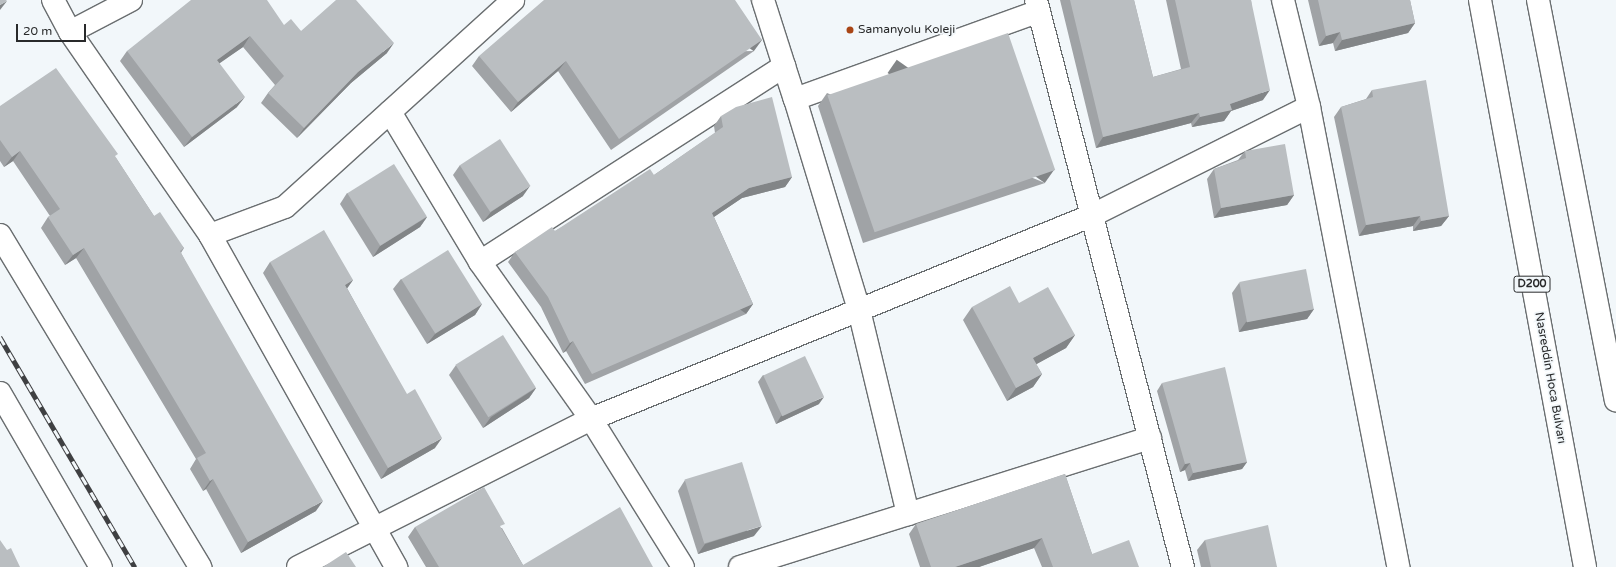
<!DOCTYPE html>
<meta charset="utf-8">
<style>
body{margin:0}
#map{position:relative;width:1616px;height:567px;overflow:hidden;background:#f2f7fa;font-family:"Varela Round",sans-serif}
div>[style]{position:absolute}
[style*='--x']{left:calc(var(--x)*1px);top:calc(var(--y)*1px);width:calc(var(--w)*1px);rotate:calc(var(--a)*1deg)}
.roads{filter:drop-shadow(1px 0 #6a6e70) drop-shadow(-1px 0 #6a6e70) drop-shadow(0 1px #6a6e70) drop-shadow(0 -1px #6a6e70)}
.minor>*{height:22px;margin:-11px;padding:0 11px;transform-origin:11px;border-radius:11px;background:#fff}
.highway>*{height:22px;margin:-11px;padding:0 11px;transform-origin:11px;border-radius:11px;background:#fff}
.rail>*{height:4.5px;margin-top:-2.25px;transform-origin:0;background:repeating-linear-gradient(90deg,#f2f7fa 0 9px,#3f4042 0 18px);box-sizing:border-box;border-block:1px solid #3f4042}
.wall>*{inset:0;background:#a0a3a6}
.shaded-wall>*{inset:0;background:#828587;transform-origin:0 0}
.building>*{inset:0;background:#babec1;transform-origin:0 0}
.dots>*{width:11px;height:11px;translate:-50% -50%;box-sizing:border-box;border:2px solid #f2f7fa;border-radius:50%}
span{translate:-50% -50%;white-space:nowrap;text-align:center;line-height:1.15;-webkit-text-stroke:3.5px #f2f7fa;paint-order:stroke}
.shield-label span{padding:1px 3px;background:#f2f7fa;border:1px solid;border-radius:3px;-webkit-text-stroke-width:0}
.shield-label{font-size:11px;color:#292a2b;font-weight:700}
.poi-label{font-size:12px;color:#292a2b}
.left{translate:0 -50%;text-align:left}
.street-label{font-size:12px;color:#292a2b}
.scale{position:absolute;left:16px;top:24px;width:70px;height:18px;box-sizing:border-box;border:2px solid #292a2b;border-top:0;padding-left:5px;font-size:12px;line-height:14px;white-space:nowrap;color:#292a2b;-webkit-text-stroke:3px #f2f7fa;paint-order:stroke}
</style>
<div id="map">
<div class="roads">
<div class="minor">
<i style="--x:53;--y:0;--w:36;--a:62"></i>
<i style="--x:70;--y:32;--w:247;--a:55.4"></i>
<i style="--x:210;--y:235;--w:381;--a:60.7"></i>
<i style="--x:763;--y:0;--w:69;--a:72.3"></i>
<i style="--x:1036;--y:0;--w:586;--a:75.47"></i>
<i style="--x:1283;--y:0;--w:110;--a:76.3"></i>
<i style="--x:1309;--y:107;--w:469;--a:79"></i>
<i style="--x:70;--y:32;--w:69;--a:-27.7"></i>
<i style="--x:795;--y:99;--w:220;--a:73.1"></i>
<i style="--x:859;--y:310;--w:210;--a:76.5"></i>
<i style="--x:390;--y:112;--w:175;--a:59"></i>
<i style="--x:480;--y:262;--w:192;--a:54.7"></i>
<i style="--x:591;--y:419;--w:174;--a:58.1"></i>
<i style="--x:0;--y:235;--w:388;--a:58.9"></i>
<i style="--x:210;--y:235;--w:80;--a:-20.5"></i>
<i style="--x:285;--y:207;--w:308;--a:-42.2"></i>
<i style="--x:480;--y:262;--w:362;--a:-32.8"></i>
<i style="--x:784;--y:66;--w:35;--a:72"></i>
<i style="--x:795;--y:99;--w:259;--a:-19.8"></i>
<i style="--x:0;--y:393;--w:201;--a:59.9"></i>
<i style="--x:298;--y:567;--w:328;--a:-26.8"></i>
<i style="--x:591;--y:419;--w:542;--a:-22.12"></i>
<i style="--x:1093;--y:215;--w:241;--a:-26.6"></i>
<i style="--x:740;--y:567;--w:430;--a:-17.5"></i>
</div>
<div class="highway">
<i style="--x:1480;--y:0;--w:577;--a:79.51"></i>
<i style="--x:1538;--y:0;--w:408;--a:79"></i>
</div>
</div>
<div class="rail">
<i style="--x:0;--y:337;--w:267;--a:59.6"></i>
</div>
<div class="wall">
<i style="clip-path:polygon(1060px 0,1134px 0,1153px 77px,1181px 69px,1166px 0,1251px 0,1263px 100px,1231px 111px,1224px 121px,1192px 127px,1191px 123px,1096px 148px)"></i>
<i style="clip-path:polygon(1308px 0,1410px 0,1415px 23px,1408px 33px,1335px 51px,1333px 43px,1319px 46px)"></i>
<i style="clip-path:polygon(284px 25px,301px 31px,387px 53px,351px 83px,297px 138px,261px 103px,268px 93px,275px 85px,243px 47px,219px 63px,237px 107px,184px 147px,120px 61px,127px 51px)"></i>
<i style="clip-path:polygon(754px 51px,611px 150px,558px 71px,511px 112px,472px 66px,479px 56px)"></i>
<i style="clip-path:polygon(1372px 90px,1449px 216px,1441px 226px,1413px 231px,1413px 226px,1359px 236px,1334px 117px,1341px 107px,1366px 99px)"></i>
<i style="clip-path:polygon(827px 93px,1045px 183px,863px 243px,818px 106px)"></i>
<i style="clip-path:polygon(0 106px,116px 158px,154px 216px,184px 248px,181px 253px,316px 511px,241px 553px,206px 489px,203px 491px,190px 469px,196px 459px,76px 258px,65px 265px,41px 228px,48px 217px,50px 216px,13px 161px,4px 167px,0 161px)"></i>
<i style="clip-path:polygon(721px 116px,792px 177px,785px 187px,742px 198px,714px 217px,753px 304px,746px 314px,585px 384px,566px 351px,563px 353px,541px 307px,508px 262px,515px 252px,555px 231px,654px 175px,715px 133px,714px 126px)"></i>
<i style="clip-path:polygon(1245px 151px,1294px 195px,1287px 205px,1214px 218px,1207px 179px,1214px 169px,1238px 160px)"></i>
<i style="clip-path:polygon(460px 165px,523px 196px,483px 222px,453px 175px)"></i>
<i style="clip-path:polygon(347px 193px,427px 217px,420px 227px,373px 257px,340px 204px)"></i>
<i style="clip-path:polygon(270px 262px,353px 280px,347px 288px,435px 448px,381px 479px,263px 273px)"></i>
<i style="clip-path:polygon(401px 279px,482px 304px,475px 315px,427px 344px,393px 289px)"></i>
<i style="clip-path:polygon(1239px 283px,1314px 309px,1307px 319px,1239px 332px,1232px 293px)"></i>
<i style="clip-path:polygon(1019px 303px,1075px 335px,1066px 348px,1036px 364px,1042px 374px,1033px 387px,1007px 401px,963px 320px,972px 307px)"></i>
<i style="clip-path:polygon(456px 365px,536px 388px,529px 398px,483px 428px,449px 375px)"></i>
<i style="clip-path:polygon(763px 375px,819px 404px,776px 424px,758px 382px)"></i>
<i style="clip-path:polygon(1162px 383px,1247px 462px,1242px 469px,1188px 481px,1185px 470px,1180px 472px,1157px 391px)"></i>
<i style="clip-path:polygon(1065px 474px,1092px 554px,1139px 567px,1042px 567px,1034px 548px,979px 567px,920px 567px,909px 534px,916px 524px)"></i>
<i style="clip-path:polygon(685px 480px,754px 536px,698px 554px,678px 491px)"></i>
<i style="clip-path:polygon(415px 527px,502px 528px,523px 565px,653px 567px,426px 567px,408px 537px)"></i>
<i style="clip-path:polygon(1205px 540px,1277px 567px,1201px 567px,1197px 550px)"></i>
</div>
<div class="shaded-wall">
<i style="clip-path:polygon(7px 1px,0 10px,0 5px)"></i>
<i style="clip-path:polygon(1415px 23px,1408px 33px,1335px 51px,1342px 40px)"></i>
<i style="clip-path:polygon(1340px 32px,1333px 43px,1319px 46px,1326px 36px)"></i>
<i style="clip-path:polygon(250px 36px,243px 47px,210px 70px,217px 60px)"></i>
<i style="left:762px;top:40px;width:14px;height:174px;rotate:126deg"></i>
<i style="clip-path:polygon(394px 43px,387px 53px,351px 83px,297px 138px,304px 128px,358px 72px)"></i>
<i style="clip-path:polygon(566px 61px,558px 71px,511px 112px,518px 102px)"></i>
<i style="clip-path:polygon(1270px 90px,1263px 100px,1231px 111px,1224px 121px,1192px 127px,1200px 117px,1230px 104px)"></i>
<i style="clip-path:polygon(245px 97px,237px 107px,184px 147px,192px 137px)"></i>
<i style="clip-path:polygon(1199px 113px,1191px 123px,1096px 148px,1103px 137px)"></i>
<i style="clip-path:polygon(20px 151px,13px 161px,4px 167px,12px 157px)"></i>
<i style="left:1054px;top:170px;width:16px;height:192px;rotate:125deg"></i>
<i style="clip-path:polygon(792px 177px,785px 187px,742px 198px,705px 223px,712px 213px,749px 188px)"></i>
<i style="clip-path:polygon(530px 186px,523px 196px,483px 222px,491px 212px)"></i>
<i style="clip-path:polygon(1294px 195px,1287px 205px,1214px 218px,1221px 208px)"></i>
<i style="clip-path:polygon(1420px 216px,1413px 226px,1359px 236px,1366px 225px)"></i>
<i style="clip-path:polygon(1449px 216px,1441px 226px,1413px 231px,1421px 221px)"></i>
<i style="clip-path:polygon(427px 217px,420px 227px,373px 257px,380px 246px)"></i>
<i style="clip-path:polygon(84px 248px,76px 258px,65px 265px,73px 255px)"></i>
<i style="clip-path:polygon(353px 280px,346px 290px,345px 285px)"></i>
<i style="clip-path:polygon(482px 304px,475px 315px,427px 344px,435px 334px)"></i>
<i style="left:753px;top:304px;width:12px;height:176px;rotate:125deg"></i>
<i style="clip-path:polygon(1314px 309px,1307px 319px,1239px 332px,1246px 322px)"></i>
<i style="clip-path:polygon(1075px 335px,1066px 348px,1024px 371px,1033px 358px)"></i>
<i style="clip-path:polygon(573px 341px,566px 351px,563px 353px,570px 343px)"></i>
<i style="clip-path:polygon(1042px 374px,1033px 387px,1007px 401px,1016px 388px)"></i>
<i style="clip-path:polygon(536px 388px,529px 398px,483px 428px,491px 417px)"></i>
<i style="clip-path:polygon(824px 397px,819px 404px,776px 424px,781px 416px)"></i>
<i style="clip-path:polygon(442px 438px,435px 448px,381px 479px,388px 468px)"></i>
<i style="clip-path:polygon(1247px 462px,1242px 469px,1188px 481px,1193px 473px)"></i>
<i style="clip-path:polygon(1190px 463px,1185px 470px,1180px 472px,1185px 464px)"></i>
<i style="clip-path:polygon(213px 479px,206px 489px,203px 491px,210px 481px)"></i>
<i style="clip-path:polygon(323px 501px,316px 511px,241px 553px,248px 542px)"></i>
<i style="clip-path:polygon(762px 526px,754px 536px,698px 554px,705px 544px)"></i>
<i style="clip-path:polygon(1042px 538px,1034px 548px,979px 567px,955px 567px)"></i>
</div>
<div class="building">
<i style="clip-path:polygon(0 0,6px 0,7px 1px,0 5px)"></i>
<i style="clip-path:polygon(191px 0,267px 0,284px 25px,291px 19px,301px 31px,336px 0,356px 0,394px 43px,358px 72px,304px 128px,268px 93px,284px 76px,250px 36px,217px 60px,245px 97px,192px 137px,127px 51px)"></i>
<i style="clip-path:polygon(544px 0,735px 0,762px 40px,619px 139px,566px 61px,518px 102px,479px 56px)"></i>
<i style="clip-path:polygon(1070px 0,1134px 0,1153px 77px,1190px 67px,1175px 0,1251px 0,1270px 90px,1230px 104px,1232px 110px,1200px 117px,1199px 113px,1103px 137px)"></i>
<i style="clip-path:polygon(1318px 0,1410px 0,1415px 23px,1342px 40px,1340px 32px,1326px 36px)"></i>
<i style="left:1008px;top:33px;width:145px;height:191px;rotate:71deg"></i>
<i style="clip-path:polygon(56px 68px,118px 154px,115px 156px,154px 216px,160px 212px,184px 248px,180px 251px,323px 501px,248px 542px,213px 479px,210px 481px,197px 458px,206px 453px,84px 248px,73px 255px,48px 217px,60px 209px,20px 151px,12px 157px,0 140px,0 106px)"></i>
<i style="clip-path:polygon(1426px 80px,1449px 216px,1421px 221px,1420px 216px,1366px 225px,1341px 107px,1373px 97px,1372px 90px)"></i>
<i style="clip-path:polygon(772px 97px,792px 177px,749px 188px,712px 213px,753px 304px,592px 374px,573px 341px,570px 343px,548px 297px,515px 252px,552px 227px,555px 231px,650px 169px,654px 175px,723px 127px,721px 116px,736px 107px)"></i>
<i style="left:500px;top:139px;width:56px;height:48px;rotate:57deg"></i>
<i style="clip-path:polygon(1285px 144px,1294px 195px,1221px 208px,1214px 169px,1246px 158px,1245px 151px)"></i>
<i style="left:394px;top:164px;width:62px;height:55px;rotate:58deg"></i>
<i style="clip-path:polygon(324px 230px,353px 280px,345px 285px,407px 394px,415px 389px,442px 438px,388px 468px,270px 262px)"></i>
<i style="left:448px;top:250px;width:64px;height:55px;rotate:58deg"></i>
<i style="left:1306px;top:269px;width:41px;height:68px;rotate:79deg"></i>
<i style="clip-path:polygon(1010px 286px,1019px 303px,1048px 287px,1075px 335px,1033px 358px,1042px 374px,1016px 388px,972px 307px)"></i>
<i style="left:503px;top:335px;width:62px;height:56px;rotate:58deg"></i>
<i style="left:805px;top:356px;width:45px;height:46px;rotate:65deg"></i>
<i style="clip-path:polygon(1225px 367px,1247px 462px,1193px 473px,1190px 463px,1185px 464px,1162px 383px)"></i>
<i style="left:742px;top:462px;width:67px;height:60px;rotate:73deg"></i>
<i style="clip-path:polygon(1065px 474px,1092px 554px,1129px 540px,1139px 567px,1053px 567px,1042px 538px,955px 567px,931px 567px,916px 524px)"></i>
<i style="clip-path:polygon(484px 487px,505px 524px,500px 526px,523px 565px,620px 507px,653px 567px,439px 567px,415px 527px)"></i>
<i style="clip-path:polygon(1268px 525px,1277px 567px,1211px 567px,1205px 540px)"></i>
<i style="clip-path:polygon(0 540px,7px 550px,11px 548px,20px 567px,0 567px)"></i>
<i style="clip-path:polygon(346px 552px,356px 567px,323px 567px)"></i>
</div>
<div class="dots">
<i style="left:850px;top:30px;background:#a94515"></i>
</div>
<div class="shield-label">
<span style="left:1532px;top:284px">D200</span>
</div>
<div class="poi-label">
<span class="left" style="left:858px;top:30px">Samanyolu Koleji</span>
</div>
<div class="street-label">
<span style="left:1550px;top:378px;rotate:80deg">Nasreddin Hoca Bulvarı</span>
</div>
<div class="scale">20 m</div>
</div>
